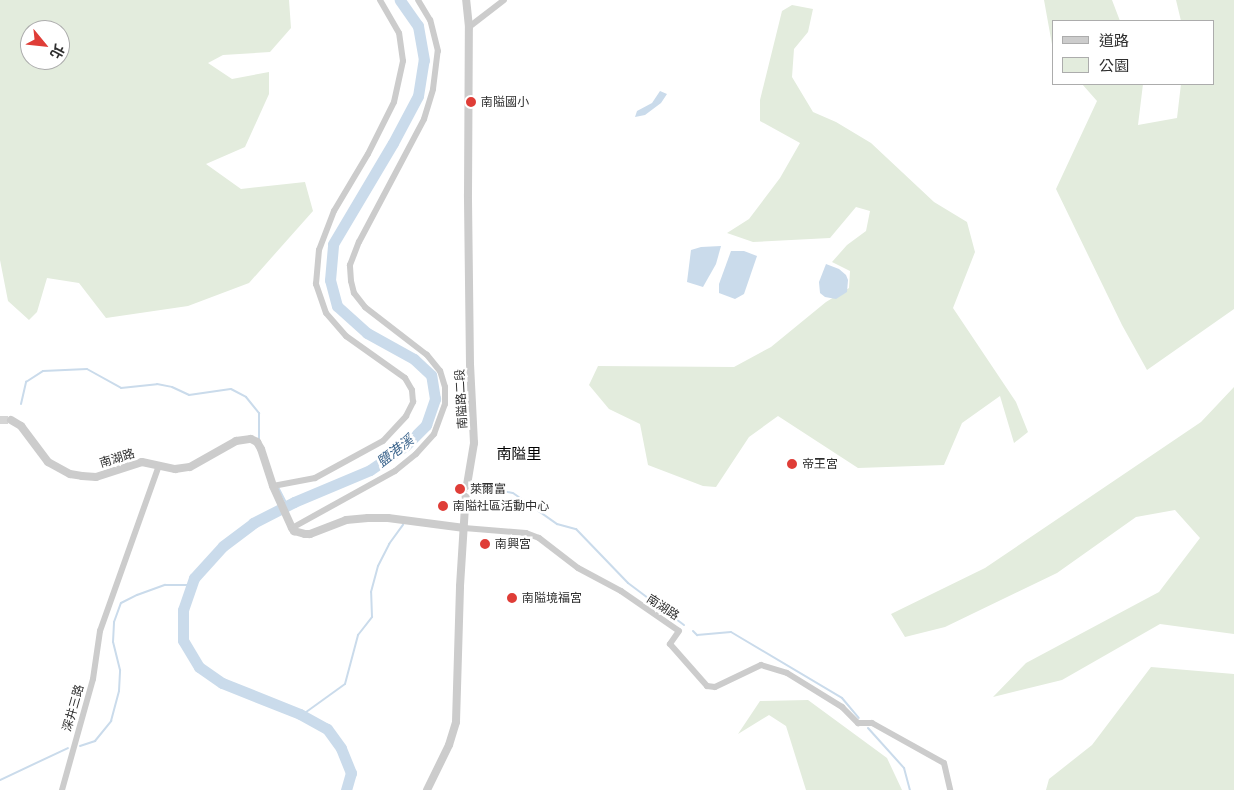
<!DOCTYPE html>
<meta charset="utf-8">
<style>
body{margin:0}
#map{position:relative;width:1234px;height:790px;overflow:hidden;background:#fff;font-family:Ubuntu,"Noto Sans TC",sans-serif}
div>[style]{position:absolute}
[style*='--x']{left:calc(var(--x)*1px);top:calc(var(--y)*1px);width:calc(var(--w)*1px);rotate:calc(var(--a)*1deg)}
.green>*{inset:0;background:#e3ecdd}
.water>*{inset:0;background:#cadbeb}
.stream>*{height:2px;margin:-1px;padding:0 1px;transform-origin:1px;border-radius:1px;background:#cadbeb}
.river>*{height:11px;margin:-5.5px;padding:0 5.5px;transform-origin:5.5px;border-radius:5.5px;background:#cadbeb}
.tertiary-tunnel>*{height:8px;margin-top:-4px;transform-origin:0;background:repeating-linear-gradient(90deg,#d5d5d5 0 8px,transparent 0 12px)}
.minor>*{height:6px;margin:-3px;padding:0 3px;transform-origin:3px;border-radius:3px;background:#ccc}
.tertiary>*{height:8px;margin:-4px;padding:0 4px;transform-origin:4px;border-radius:4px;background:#ccc}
.dots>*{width:14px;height:14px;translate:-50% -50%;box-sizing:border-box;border:2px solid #fff;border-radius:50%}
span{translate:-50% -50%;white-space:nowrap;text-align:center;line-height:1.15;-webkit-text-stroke:5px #fff;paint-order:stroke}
.poi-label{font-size:12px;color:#2f2f2f}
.left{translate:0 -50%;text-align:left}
.street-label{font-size:12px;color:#2f2f2f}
.water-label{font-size:14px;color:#3f678e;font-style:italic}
.quarter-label{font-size:15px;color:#000}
.legend{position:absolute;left:1052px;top:20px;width:162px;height:65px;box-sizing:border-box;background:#fff;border:1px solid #acacac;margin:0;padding:6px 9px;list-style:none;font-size:15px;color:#2f2f2f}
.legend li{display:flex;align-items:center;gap:10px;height:25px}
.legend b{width:25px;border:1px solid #acacac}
.north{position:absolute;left:20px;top:20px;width:50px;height:50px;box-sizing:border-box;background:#fff;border:1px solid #acacac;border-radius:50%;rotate:118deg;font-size:14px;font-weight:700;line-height:20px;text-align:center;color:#2f2f2f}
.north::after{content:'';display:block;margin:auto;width:18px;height:22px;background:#df3d37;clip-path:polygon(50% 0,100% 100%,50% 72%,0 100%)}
</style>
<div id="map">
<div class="green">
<i style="clip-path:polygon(evenodd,0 0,289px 0,291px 28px,270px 52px,223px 55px,208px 63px,232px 79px,269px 72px,269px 94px,245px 147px,206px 164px,241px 189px,305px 182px,313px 211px,249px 283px,188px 306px,106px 318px,79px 283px,47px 278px,37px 312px,29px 320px,8px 301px,0 260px,0 0,30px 30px,60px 30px,60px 60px,30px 60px,30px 30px)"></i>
<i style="clip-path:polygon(1044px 0,1112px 0,1120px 21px,1053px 21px,1053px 50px)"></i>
<i style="clip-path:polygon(1176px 0,1234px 0,1234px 309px,1147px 370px,1122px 325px,1056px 189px,1097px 101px,1082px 84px,1143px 84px,1138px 125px,1177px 118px,1181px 84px,1213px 84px,1213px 21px,1181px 21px)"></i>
<i style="clip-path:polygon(792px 5px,813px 9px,808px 32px,794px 49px,792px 77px,813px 112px,836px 122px,871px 143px,934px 202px,967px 222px,975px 252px,953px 308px,1016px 402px,1028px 432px,1014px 443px,1000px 396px,962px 423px,944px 465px,858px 468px,778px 416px,749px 437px,716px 487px,703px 486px,648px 465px,640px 424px,609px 409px,589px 385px,598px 366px,734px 367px,771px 347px,826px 302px,849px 288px,850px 271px,832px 262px,847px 245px,866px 231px,870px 211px,856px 207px,830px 238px,753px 242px,727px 233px,749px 219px,780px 178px,800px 143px,760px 121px,760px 100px,782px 11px)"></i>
<i style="clip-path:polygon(1234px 387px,1234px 634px,1160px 624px,1062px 680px,993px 697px,1026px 663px,1159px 592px,1200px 538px,1175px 510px,1136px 517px,1057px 573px,945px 627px,905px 637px,891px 614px,985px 568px,1201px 422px)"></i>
<i style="clip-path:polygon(1151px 667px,1234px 674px,1234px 790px,1046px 790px,1049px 779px,1092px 745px)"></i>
<i style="clip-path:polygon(808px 700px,887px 758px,902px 790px,806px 790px,786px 726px,769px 715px,738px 734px,760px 701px)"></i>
</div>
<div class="water">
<i style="clip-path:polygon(660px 91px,667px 94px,661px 103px,645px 115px,635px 117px,637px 111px,652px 103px)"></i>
<i style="clip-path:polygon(721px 246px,716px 264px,703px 287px,687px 282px,691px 250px,701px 247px)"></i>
<i style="clip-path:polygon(731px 251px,744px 251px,757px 256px,744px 294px,735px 299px,719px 293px,719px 284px)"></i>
<i style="clip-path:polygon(826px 264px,839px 269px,846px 275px,848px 280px,847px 292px,836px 299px,825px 297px,820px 293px,819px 282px)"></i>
</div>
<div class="stream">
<i style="--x:21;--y:404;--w:23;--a:-77"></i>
<i style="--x:26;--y:382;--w:20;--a:-33"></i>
<i style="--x:43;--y:371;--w:44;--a:-2.6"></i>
<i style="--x:87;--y:369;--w:39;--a:29"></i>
<i style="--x:121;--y:388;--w:36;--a:-6"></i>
<i style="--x:157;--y:384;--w:15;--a:11"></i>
<i style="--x:172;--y:387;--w:19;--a:25"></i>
<i style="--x:189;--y:395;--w:42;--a:-8.1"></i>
<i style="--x:231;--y:389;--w:17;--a:28"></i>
<i style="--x:246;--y:397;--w:21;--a:51"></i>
<i style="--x:259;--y:413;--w:26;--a:90"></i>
<i style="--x:278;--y:487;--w:20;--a:63"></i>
<i style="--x:494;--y:489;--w:19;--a:12"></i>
<i style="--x:513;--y:493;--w:54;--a:35.2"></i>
<i style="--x:557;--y:524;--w:20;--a:15"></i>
<i style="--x:576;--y:529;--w:75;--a:46.1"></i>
<i style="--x:628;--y:583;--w:70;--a:36.9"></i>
<i style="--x:693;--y:631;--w:6;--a:45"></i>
<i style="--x:697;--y:635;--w:34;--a:-5"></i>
<i style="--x:731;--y:632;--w:129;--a:30.7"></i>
<i style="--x:842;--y:698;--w:26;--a:50"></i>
<i style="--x:302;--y:715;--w:53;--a:-35.8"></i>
<i style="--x:345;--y:684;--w:51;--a:-75.1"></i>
<i style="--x:358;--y:635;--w:23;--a:-52"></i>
<i style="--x:372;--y:617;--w:25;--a:-92"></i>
<i style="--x:371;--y:592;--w:27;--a:-75"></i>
<i style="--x:378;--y:566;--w:25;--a:-63"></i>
<i style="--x:389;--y:544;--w:24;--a:-54"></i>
<i style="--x:868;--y:728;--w:54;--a:48"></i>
<i style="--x:904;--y:768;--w:23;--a:75"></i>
<i style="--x:80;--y:746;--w:16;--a:-18"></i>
<i style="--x:95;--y:741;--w:26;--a:-51"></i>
<i style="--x:111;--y:721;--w:31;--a:-75"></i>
<i style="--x:119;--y:691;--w:21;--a:-87"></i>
<i style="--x:120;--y:670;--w:29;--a:-104"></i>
<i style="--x:113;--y:642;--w:20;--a:-87"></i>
<i style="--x:114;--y:622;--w:20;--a:-70"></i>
<i style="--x:121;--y:603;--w:18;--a:-27"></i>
<i style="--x:137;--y:595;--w:30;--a:-20"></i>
<i style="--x:165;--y:585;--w:26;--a:0"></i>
<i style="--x:0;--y:780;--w:75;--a:-25.2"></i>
</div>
<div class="river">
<i style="--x:346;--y:790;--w:18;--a:-74"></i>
<i style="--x:351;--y:773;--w:27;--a:-112"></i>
<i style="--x:341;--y:748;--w:24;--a:-126"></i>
<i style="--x:327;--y:729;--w:31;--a:-151"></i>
<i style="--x:300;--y:714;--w:84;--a:-158.3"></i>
<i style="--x:222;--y:683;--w:28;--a:-145"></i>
<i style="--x:199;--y:667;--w:31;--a:-121"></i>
<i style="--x:183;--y:640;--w:30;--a:-90"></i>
<i style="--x:183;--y:610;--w:34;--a:-71"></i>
<i style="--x:194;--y:578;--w:43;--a:-47.8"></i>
<i style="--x:223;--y:546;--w:38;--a:-37"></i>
<i style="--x:253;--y:523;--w:46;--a:-27.1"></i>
<i style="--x:294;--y:502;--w:82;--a:-22.8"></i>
<i style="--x:370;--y:470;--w:42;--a:-34.4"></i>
<i style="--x:405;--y:446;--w:30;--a:-45"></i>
<i style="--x:426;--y:425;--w:28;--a:-71"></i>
<i style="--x:435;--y:399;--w:24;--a:-99"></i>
<i style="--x:431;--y:375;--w:23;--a:-137"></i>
<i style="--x:414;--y:359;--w:54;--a:-151"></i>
<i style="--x:367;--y:333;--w:40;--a:-138"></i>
<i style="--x:337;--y:306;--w:27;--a:-105"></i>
<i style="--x:330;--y:280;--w:36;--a:-85"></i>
<i style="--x:333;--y:244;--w:117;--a:-59.3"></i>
<i style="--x:393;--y:143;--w:53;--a:-62"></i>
<i style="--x:418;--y:96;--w:36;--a:-81"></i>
<i style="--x:424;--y:60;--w:35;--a:-100"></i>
<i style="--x:418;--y:26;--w:32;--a:-125"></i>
</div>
<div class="tertiary-tunnel">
<i style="--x:0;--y:420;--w:11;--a:0"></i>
</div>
<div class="minor">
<i style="--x:469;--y:27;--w:44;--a:-37.6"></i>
<i style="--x:273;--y:486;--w:43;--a:-10.8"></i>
<i style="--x:315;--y:478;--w:77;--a:-28.6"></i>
<i style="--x:383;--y:441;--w:34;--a:-47"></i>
<i style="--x:406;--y:416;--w:16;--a:-63"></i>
<i style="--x:413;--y:402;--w:12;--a:-95"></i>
<i style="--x:412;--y:390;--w:14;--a:-120"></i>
<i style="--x:405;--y:378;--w:72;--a:-144.6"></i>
<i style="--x:346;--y:336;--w:30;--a:-131"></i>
<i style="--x:326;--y:313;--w:31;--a:-109"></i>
<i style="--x:316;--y:284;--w:34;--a:-85"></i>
<i style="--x:319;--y:250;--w:42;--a:-69"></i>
<i style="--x:334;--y:211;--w:66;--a:-59.2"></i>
<i style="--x:368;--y:154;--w:58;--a:-63.4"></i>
<i style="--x:394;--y:102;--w:42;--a:-77.6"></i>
<i style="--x:403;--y:61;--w:28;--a:-98"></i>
<i style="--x:399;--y:33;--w:38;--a:-120"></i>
<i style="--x:292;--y:528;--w:118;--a:-29"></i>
<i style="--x:395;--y:471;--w:27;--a:-39"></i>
<i style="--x:416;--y:454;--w:27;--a:-48"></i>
<i style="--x:434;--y:434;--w:32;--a:-70"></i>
<i style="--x:445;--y:404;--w:17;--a:-90"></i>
<i style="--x:445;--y:387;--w:17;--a:-107"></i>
<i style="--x:440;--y:371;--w:21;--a:-129"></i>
<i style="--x:427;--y:355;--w:78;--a:-142.3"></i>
<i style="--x:365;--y:307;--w:18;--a:-128"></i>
<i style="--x:354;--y:293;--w:12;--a:-104"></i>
<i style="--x:351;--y:281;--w:16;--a:-94"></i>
<i style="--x:350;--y:265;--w:25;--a:-69"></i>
<i style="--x:359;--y:242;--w:139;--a:-62.1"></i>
<i style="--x:424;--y:119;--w:31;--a:-73"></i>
<i style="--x:433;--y:89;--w:38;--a:-83"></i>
<i style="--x:438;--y:51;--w:32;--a:-104"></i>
<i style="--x:430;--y:20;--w:23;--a:-121"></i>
<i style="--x:464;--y:528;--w:62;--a:4.6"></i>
<i style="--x:526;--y:533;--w:14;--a:21"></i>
<i style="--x:539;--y:538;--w:49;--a:37.6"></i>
<i style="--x:578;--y:568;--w:49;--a:28.1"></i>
<i style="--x:621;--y:591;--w:70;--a:34.6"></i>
<i style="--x:679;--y:631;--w:16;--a:125"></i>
<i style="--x:670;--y:644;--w:56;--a:48.6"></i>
<i style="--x:707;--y:686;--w:8;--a:7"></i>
<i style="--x:715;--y:687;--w:51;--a:-25.6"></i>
<i style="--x:761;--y:665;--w:27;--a:17"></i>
<i style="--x:787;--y:673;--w:65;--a:31.7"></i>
<i style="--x:842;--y:707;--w:23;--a:45"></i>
<i style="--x:858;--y:723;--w:14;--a:0"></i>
<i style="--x:872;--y:723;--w:82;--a:29.1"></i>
<i style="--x:944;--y:763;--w:28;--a:77"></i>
<i style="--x:62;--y:790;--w:115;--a:-74.4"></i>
<i style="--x:93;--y:679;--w:49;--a:-81.7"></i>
<i style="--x:100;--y:631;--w:176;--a:-70.4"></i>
</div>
<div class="tertiary">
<i style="--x:11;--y:420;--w:12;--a:31"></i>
<i style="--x:21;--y:426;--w:45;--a:53.1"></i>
<i style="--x:48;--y:462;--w:25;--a:29"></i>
<i style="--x:70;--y:474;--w:12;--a:9"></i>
<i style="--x:82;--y:476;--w:14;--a:4"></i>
<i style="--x:96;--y:477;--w:48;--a:-18.1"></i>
<i style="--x:142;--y:462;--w:34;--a:12"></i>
<i style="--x:175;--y:469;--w:15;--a:-8"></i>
<i style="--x:190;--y:467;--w:53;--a:-29.5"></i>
<i style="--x:236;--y:441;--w:15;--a:-8"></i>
<i style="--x:251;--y:439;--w:7;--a:27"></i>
<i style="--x:257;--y:442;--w:8;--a:60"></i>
<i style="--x:261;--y:449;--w:39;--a:72"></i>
<i style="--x:273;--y:486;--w:46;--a:65.7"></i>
<i style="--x:292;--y:528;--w:4;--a:56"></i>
<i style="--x:294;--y:531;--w:11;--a:15"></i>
<i style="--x:305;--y:534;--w:5;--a:0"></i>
<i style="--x:310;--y:534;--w:39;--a:-21"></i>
<i style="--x:346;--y:520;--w:22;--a:-5"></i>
<i style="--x:368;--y:518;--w:20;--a:0"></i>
<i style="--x:388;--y:518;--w:77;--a:7.5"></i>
<i style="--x:427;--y:790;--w:50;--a:-63.9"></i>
<i style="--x:449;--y:745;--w:24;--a:-73"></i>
<i style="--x:456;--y:722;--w:136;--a:-88.3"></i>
<i style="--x:460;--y:586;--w:95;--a:-86.4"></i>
<i style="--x:466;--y:491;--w:49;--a:-80.5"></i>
<i style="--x:474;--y:443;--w:79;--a:-92.9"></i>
<i style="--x:470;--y:364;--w:170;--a:-90.7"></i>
<i style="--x:468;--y:194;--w:167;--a:-89.7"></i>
<i style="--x:469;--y:27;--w:27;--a:-96"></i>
</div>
<div class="dots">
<i style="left:471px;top:102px;background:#df3d37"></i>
<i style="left:792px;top:464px;background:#df3d37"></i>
<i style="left:460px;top:489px;background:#df3d37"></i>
<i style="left:443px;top:506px;background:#df3d37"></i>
<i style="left:485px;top:544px;background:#df3d37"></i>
<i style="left:512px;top:598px;background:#df3d37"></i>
</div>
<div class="poi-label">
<span class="left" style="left:481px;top:102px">南隘國小</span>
<span class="left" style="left:802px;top:464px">帝王宮</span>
<span class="left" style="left:470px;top:489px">萊爾富</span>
<span class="left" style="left:453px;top:506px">南隘社區活動中心</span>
<span class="left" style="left:495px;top:544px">南興宮</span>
<span class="left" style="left:522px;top:598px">南隘境福宮</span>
</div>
<div class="street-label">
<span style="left:461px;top:399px;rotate:-93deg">南隘路二段</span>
<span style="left:117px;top:458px;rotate:-17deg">南湖路</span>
<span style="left:663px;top:607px;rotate:33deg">南湖路</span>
<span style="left:73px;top:708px;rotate:-74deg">深井三路</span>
</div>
<div class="water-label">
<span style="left:395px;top:451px;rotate:-38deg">鹽港溪</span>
</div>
<div class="quarter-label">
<span style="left:519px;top:454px">南隘里</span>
</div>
<ul class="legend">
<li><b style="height:6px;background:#ccc"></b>道路</li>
<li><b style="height:14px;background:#e3ecdd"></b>公園</li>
</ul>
<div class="north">北</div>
</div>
